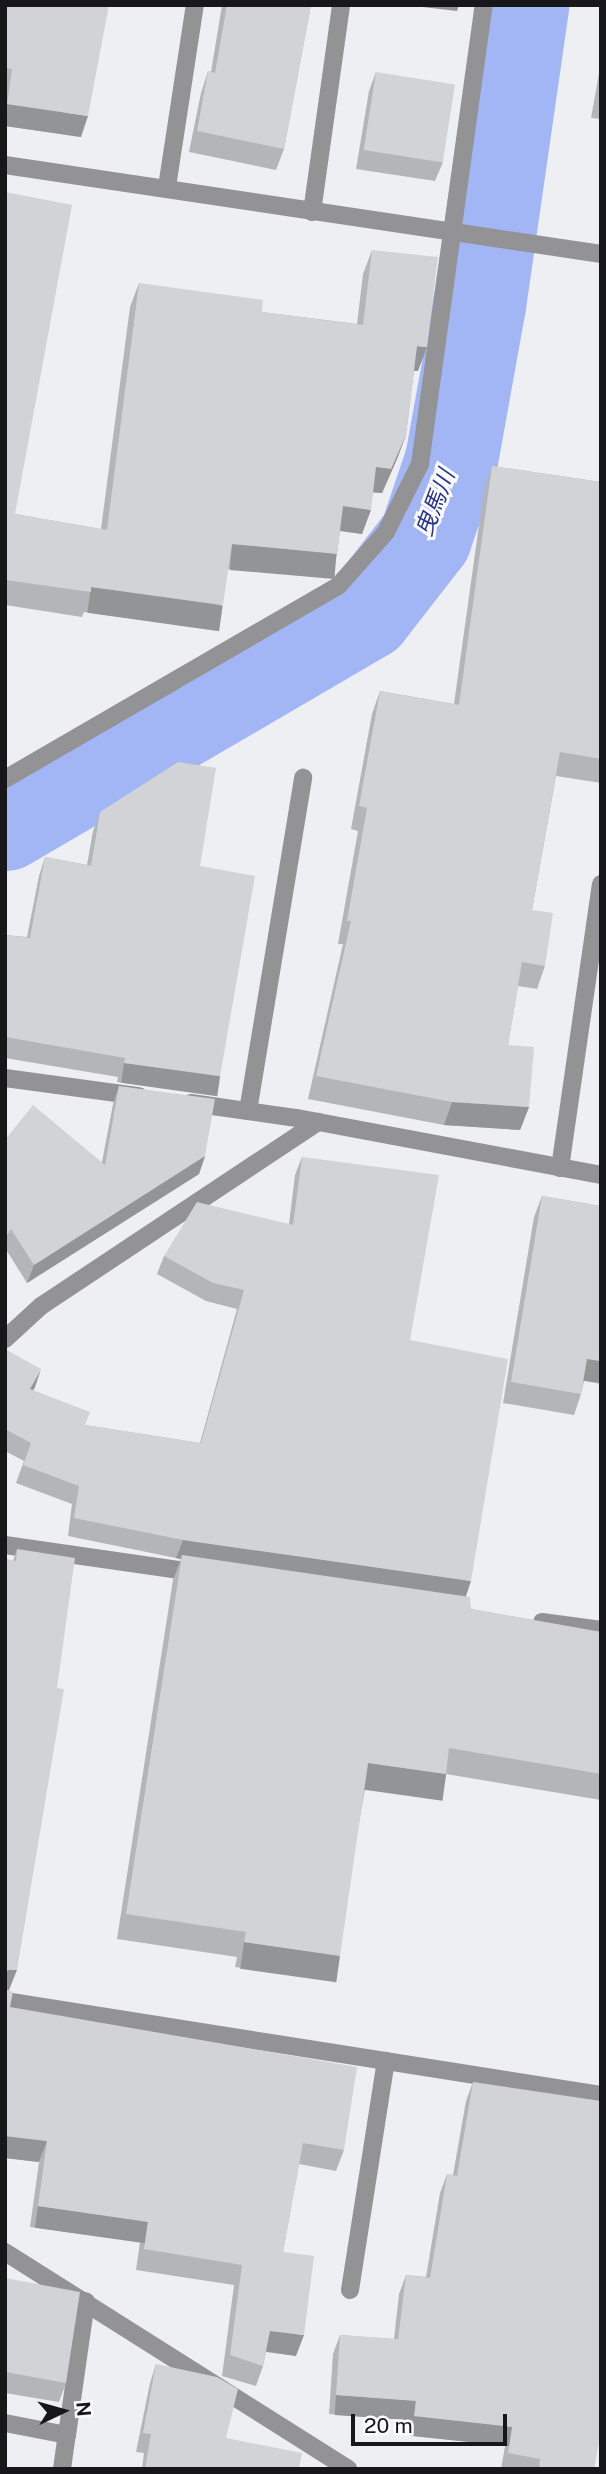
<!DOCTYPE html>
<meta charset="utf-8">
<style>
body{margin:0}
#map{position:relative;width:606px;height:2474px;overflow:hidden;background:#eeeff3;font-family:"Public Sans","Noto Sans JP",sans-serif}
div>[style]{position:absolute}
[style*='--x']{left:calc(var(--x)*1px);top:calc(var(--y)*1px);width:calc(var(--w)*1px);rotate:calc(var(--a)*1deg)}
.river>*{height:93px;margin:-46.5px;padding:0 46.5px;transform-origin:46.5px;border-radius:46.5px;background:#a2b6f6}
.minor>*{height:18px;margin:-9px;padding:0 9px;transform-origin:9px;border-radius:9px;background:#939395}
.wall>*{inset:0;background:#b4b5b8}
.shaded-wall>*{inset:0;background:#929496;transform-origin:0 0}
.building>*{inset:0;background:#d1d3d6;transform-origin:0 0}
span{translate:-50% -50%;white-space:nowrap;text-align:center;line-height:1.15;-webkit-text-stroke:6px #fcfcff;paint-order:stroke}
.water-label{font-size:23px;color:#26348d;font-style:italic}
.frame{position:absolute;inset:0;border:7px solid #171719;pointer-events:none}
.north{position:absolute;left:28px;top:2376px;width:70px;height:70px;-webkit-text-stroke:5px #fcfcff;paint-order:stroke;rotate:85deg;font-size:19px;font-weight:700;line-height:28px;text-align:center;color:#171719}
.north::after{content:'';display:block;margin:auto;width:24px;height:32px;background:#171719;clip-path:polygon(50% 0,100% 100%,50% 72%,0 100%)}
.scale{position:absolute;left:351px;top:2414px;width:156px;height:32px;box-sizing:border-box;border:4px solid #171719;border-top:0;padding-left:9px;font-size:21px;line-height:24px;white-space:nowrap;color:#171719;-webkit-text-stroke:5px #fcfcff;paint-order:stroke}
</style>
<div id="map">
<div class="river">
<i style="--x:5;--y:824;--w:418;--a:-30.3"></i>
<i style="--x:366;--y:613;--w:96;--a:-52.2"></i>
<i style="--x:425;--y:537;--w:81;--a:-71.3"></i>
<i style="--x:451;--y:460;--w:158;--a:-79.8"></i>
<i style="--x:479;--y:305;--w:303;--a:-81.8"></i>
</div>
<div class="minor">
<i style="--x:5;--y:165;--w:603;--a:8.49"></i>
<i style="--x:167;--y:187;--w:184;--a:-81.3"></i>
<i style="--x:312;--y:212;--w:209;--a:-82"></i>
<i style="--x:5;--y:779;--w:386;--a:-30.1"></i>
<i style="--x:339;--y:585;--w:71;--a:-48.4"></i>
<i style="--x:386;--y:532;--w:76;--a:-63.4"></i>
<i style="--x:420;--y:464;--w:463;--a:-82.1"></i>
<i style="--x:5;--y:1078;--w:135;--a:7.7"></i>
<i style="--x:191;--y:1103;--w:107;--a:8.1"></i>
<i style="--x:297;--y:1118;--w:309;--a:10.6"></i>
<i style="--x:248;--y:1111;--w:338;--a:-80.6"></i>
<i style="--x:560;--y:1168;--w:287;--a:-81.8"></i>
<i style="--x:5;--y:1339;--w:49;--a:-42.5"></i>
<i style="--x:41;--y:1306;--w:333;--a:-33.6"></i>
<i style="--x:5;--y:1545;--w:196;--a:8.2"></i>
<i style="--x:542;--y:1622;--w:60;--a:7.7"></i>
<i style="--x:5;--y:2001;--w:603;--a:8.96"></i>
<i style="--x:5;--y:2252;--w:406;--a:32.3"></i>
<i style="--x:350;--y:2290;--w:232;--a:-81.1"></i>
<i style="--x:5;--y:2423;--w:63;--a:11"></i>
<i style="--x:67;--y:2435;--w:135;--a:-81.9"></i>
<i style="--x:62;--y:2469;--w:34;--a:-82"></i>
</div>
<div class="wall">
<i style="clip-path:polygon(5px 5px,81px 137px,5px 126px)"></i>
<i style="clip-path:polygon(222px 5px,311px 5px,284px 149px,276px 170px,189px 152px,201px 93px,208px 71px,211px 72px)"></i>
<i style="clip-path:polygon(601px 62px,601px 119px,591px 118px)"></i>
<i style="clip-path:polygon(376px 72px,443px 162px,435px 181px,356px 169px,369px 91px)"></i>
<i style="clip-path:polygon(5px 192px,15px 514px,101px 529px,130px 307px,139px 283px,262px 312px,357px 324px,363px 274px,372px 250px,418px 371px,414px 371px,406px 435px,397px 459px,382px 493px,373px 492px,362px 534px,340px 531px,337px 554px,329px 578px,228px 569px,215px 630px,84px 612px,82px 617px,5px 605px)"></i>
<i style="clip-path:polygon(492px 466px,601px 482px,601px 783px,556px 776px,532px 910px,545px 966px,537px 989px,518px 986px,508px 1045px,529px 1107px,520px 1130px,444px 1125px,308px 1099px,343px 944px,338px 944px,358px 831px,351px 829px,372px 714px,380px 691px,454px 704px,484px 489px)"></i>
<i style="clip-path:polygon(100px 812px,200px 866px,220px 1076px,213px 1095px,117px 1082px,118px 1077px,5px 1058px,5px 935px,27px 937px,39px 876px,45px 857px,87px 865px,93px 831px)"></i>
<i style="clip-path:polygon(119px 1086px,205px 1156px,199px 1174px,27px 1283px,5px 1248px,5px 1140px,102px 1162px,113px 1104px)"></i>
<i style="clip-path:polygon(302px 1157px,410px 1340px,466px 1596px,471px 1609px,601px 1632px,601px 1800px,446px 1774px,437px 1799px,365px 1789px,331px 1981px,235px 1967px,237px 1957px,117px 1939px,173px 1580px,181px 1559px,68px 1536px,72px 1504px,16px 1483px,24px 1461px,5px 1451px,5px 1349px,35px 1387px,33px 1390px,85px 1425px,200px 1443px,237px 1309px,206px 1301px,157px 1274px,164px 1256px,289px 1224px,295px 1175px)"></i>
<i style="clip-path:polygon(542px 1196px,601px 1206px,601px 1384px,584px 1381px,581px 1394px,574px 1415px,503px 1403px,534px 1217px)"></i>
<i style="clip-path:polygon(17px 1549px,9px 1990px,10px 2007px,344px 2150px,336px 2171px,299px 2164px,283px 2252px,296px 2356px,266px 2352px,263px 2366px,256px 2386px,222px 2376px,234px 2285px,136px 2270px,140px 2242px,30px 2227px,39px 2162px,5px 2158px,5px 1559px,13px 1561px)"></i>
<i style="clip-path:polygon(473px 2082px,594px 2469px,501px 2469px,505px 2446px,407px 2435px,409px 2420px,329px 2414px,333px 2354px,340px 2335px,394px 2339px,399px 2294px,406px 2275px,426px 2277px,440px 2193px,447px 2174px,453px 2175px,466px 2101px)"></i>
<i style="clip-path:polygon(5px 2278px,66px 2383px,59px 2402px,5px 2393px)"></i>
<i style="clip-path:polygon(156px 2364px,226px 2438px,299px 2469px,142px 2469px,144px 2453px,136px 2452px,150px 2383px)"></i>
</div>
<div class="shaded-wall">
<i style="clip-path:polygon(405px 5px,459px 5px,457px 11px)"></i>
<i style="clip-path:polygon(7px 104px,88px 116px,81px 137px,5px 126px,5px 110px)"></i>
<i style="clip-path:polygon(417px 346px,427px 347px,418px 371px,408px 370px)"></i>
<i style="clip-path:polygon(406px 435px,397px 459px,382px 493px,367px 492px,376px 467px)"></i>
<i style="clip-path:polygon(343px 506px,371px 510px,362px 534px,334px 530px)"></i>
<i style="left:232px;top:544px;width:105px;height:26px;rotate:5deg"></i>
<i style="left:91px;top:587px;width:133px;height:26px;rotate:8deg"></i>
<i style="left:124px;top:1063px;width:97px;height:20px;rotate:8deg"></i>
<i style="clip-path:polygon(452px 1102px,529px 1107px,520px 1130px,444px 1125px)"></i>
<i style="clip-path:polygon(205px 1156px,199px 1174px,27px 1283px,34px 1265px)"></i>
<i style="clip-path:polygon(587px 1359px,601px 1361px,601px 1383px,580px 1380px)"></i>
<i style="clip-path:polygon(41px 1369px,35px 1387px,23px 1407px,30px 1389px)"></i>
<i style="clip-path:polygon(183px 1540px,471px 1581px,465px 1599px,182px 1555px,181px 1559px,176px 1558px)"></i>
<i style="left:368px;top:1763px;width:79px;height:27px;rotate:8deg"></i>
<i style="left:244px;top:1942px;width:97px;height:27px;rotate:8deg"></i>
<i style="clip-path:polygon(8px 1970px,17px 1970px,9px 1990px,5px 1990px,5px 1974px)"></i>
<i style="clip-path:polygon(5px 2136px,47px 2141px,39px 2162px,5px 2158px)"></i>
<i style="left:38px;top:2206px;width:111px;height:22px;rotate:8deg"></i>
<i style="clip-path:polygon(270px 2331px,304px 2335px,296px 2356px,262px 2351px)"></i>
<i style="left:336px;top:2395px;width:80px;height:20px;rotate:4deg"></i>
<i style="left:414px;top:2416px;width:99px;height:20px;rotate:6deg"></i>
</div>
<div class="building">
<i style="clip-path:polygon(5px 5px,109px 5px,88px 116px,7px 104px,12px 69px,5px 68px)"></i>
<i style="clip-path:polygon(227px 5px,311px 5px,284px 149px,197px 131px,208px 71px,215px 73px)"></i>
<i style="left:376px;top:72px;width:80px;height:79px;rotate:9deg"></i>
<i style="clip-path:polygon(5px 192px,72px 205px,15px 514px,107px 530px,139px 283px,263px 300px,262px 312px,363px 325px,372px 250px,438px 257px,427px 347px,417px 346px,406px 435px,391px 469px,376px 467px,371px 510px,343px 506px,337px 554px,232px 544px,223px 605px,91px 587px,91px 592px,5px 580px)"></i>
<i style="clip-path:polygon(492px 466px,601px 482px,601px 759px,560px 752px,532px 910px,553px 913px,545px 966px,522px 962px,508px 1045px,534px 1047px,529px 1107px,452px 1102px,316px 1076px,351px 921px,347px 921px,367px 808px,359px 806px,380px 691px,459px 705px)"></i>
<i style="clip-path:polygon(178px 762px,216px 768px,200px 866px,255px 876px,220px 1076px,124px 1063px,125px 1058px,5px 1037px,5px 935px,30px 938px,45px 857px,91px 866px,100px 812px)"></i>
<i style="clip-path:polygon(119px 1086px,215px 1099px,205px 1156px,34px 1265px,11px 1229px,5px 1238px,5px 1140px,33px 1105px,105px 1165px)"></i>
<i style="clip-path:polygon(302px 1157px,439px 1175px,410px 1340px,508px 1359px,471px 1581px,183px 1540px,74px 1518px,79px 1486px,23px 1465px,31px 1443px,5px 1429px,5px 1349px,41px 1369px,30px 1389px,90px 1412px,85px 1425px,201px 1443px,244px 1290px,213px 1283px,164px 1256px,197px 1202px,293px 1225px)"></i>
<i style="clip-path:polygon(542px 1196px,601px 1206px,601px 1361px,587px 1359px,581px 1394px,511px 1382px)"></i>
<i style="clip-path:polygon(17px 1549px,75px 1558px,57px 1688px,64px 1689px,17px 1970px,8px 1970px,5px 1974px,5px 1559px,16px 1561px)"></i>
<i style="clip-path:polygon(182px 1555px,470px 1597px,471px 1609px,601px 1632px,601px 1774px,449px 1748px,446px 1774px,368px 1763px,340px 1956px,244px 1942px,246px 1932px,126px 1914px)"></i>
<i style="clip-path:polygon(5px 1989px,13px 1992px,10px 2007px,357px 2067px,344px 2150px,303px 2143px,283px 2252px,314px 2256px,304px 2335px,270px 2331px,263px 2366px,230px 2355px,242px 2265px,144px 2249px,148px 2222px,38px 2206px,47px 2141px,5px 2136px)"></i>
<i style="clip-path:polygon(473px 2082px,601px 2101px,601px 2432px,594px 2469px,539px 2469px,540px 2459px,508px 2453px,512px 2427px,414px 2416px,416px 2401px,336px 2395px,340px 2335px,398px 2339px,406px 2275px,430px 2278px,447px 2174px,457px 2176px)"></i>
<i style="clip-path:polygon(5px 2278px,80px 2292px,66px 2383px,5px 2372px)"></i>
<i style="clip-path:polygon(156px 2364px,217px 2377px,238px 2389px,226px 2438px,302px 2453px,299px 2469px,145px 2469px,151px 2434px,143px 2433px)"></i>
</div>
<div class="water-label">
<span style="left:435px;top:503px;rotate:-69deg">曳馬川</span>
</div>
<div class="frame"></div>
<div class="north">N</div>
<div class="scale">20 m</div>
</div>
